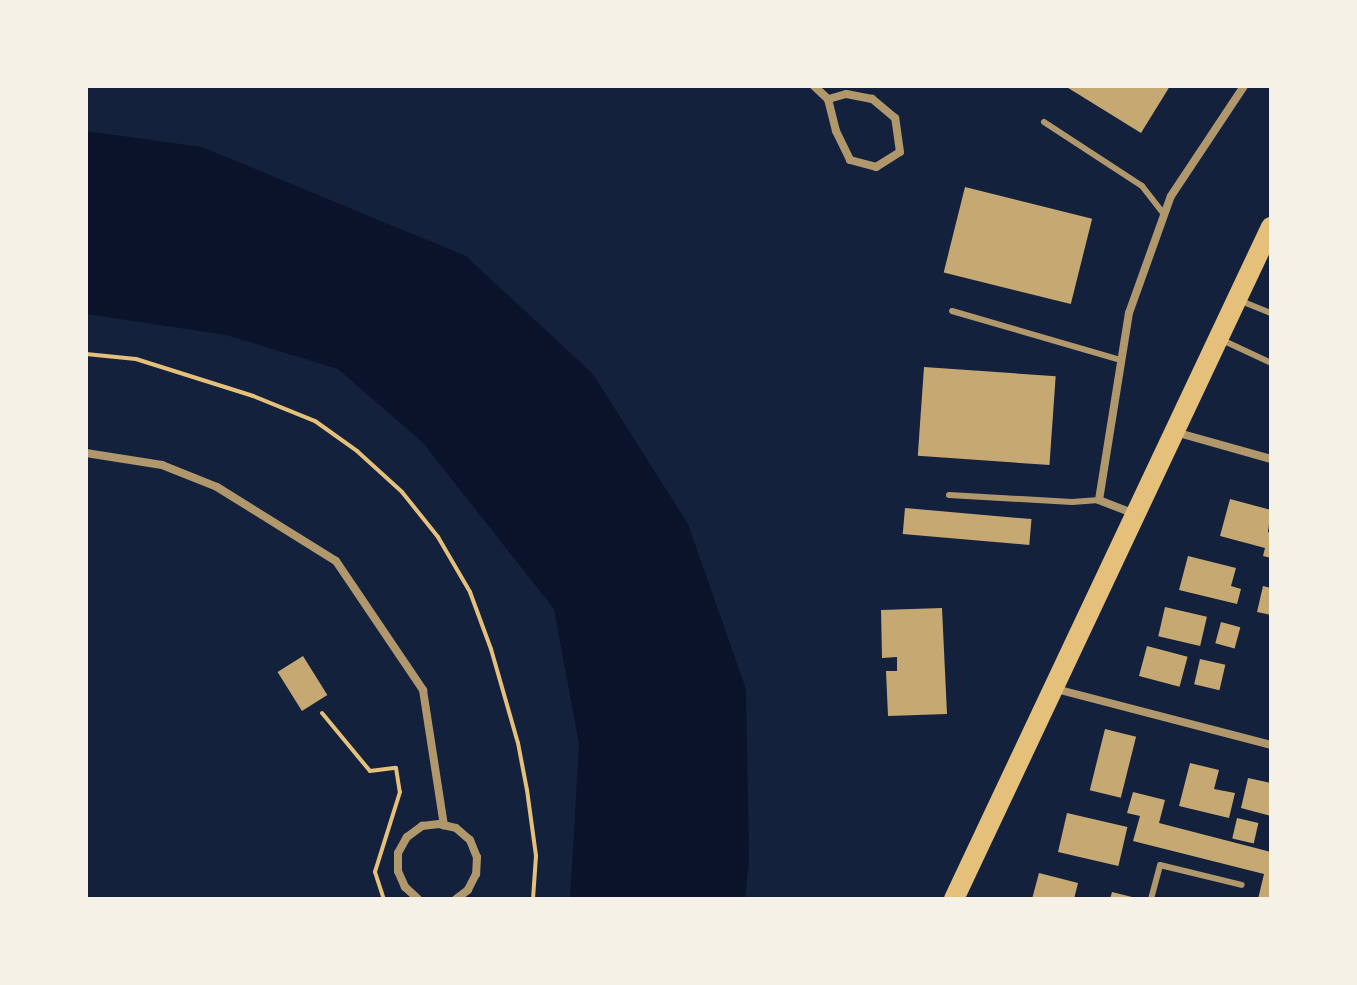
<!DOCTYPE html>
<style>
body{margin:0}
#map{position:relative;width:1357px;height:985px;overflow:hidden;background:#14213d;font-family:Raleway,sans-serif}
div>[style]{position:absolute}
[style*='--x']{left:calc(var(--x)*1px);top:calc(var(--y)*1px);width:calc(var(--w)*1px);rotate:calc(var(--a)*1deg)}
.water>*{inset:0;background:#0b132b}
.building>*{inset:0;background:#c6a872;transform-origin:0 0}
.path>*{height:4px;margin:-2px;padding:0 2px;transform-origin:2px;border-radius:2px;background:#e5c07b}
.service>*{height:6px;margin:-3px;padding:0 3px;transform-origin:3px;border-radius:3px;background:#b1986c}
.minor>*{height:8px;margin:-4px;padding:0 4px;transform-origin:4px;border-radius:4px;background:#b1986c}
.primary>*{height:20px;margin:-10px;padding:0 10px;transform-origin:10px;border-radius:10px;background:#e5c07b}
span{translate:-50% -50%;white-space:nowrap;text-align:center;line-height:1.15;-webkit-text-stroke:8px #f6f1e7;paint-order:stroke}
.frame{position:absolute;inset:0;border:88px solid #f6f1e7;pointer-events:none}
</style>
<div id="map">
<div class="water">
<i style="clip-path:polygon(86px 131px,202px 147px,466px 256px,593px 374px,688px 524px,746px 689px,749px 861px,745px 899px,570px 899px,579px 744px,554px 609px,423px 443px,338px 369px,226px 335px,86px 314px)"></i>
</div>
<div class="building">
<i style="clip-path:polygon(1065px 86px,1170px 86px,1141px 133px)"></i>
<i style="left:965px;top:187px;width:131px;height:88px;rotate:14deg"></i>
<i style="left:924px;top:367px;width:132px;height:89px;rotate:4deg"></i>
<i style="clip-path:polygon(1230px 499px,1271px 510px,1268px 532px,1271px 533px,1271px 558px,1263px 556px,1265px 548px,1220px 536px)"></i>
<i style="left:905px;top:508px;width:127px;height:26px;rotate:5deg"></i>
<i style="clip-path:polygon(1188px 556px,1236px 568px,1231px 586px,1241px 589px,1237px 604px,1179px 590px)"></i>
<i style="clip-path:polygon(1263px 586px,1271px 588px,1271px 615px,1257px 612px)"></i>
<i style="left:1165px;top:607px;width:43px;height:30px;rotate:13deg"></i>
<i style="clip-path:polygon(942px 608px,947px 714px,888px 716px,886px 671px,897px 671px,897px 657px,882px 658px,881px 610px)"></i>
<i style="left:1221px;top:622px;width:20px;height:22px;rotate:15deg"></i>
<i style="left:1147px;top:646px;width:42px;height:31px;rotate:15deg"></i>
<i style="left:303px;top:656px;width:46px;height:30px;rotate:58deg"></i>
<i style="left:1200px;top:659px;width:26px;height:26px;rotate:13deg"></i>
<i style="left:1105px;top:729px;width:32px;height:63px;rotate:14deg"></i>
<i style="clip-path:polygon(1190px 763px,1219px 770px,1214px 789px,1235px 793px,1229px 818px,1179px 806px)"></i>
<i style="clip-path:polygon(1248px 778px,1271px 783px,1271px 816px,1241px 808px)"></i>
<i style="clip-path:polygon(1133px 792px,1165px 800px,1159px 823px,1271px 852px,1271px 899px,1258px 899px,1264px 874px,1133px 841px,1140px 816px,1127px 813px)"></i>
<i style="left:1067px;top:813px;width:62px;height:40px;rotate:13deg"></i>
<i style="left:1237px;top:818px;width:22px;height:21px;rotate:13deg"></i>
<i style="clip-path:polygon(1039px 873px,1078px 883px,1074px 899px,1032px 899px)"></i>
<i style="clip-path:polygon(1112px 892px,1136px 898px,1136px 899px,1110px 899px)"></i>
</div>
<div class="path">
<i style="--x:86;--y:354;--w:50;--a:5.7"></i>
<i style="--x:136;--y:359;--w:123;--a:17.5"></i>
<i style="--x:253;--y:396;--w:67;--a:22"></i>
<i style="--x:315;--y:421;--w:52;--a:35.5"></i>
<i style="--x:357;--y:451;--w:61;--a:42.3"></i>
<i style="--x:402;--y:492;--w:58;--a:51.3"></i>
<i style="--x:438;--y:537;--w:64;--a:59.8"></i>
<i style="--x:470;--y:592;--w:61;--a:69.8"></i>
<i style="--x:491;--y:649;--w:98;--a:74"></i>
<i style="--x:518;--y:743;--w:48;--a:79.2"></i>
<i style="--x:527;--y:790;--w:67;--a:82.2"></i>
<i style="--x:536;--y:856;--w:43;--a:94"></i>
<i style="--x:322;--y:713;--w:75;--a:50.4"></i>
<i style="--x:370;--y:771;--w:26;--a:-7"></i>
<i style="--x:396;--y:768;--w:24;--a:81"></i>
<i style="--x:400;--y:792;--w:84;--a:107.4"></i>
<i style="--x:375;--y:872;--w:28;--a:72"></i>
</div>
<div class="service">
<i style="--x:1044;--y:122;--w:117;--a:33.1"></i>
<i style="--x:1142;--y:186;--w:36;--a:52"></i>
<i style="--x:1241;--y:301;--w:32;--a:22"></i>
<i style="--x:952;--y:311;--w:176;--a:16.2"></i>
<i style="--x:1222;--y:340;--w:54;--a:25.1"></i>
<i style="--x:949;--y:495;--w:123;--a:3.3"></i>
<i style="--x:1072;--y:502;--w:27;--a:-4"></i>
<i style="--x:1151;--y:899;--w:35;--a:-75"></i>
<i style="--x:1160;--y:865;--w:84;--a:13.7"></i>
</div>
<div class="minor">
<i style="--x:814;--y:86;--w:19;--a:43"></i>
<i style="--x:828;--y:99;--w:33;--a:76"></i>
<i style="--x:836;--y:131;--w:32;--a:64"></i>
<i style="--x:850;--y:160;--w:27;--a:15"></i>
<i style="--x:876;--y:167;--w:28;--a:-32"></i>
<i style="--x:900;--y:152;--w:34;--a:-98"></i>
<i style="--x:895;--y:118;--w:30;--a:-140"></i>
<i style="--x:872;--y:99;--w:26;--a:-169"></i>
<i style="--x:846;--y:94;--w:19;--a:164"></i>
<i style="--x:1175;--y:432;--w:100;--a:15.7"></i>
<i style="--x:86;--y:453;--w:77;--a:9"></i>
<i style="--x:162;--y:465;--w:59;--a:21.8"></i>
<i style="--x:217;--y:487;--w:140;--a:31.9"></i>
<i style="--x:336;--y:561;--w:156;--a:56"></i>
<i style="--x:423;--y:690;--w:137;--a:81.2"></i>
<i style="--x:1135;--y:514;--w:39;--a:-159"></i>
<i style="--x:1099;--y:500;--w:189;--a:-80.9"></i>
<i style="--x:1129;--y:313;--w:124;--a:-70.3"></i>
<i style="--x:1171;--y:196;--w:132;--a:-56.4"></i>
<i style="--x:1056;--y:689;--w:222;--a:14.6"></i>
<i style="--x:418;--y:899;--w:18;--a:-137"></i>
<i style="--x:405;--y:887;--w:17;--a:-114"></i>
<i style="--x:398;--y:871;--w:18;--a:-90"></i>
<i style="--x:398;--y:853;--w:18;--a:-61"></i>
<i style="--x:407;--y:837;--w:19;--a:-36"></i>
<i style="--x:422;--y:826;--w:17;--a:-7"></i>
<i style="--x:439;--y:824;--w:17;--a:13"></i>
<i style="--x:456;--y:828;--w:18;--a:41"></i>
<i style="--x:470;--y:840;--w:18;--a:68"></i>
<i style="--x:477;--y:857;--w:17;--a:93"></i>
<i style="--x:476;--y:874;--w:18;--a:117"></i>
<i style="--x:468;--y:890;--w:15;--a:143"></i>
</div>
<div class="primary">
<i style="--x:954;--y:899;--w:743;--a:-64.75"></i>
</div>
<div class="frame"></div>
</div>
